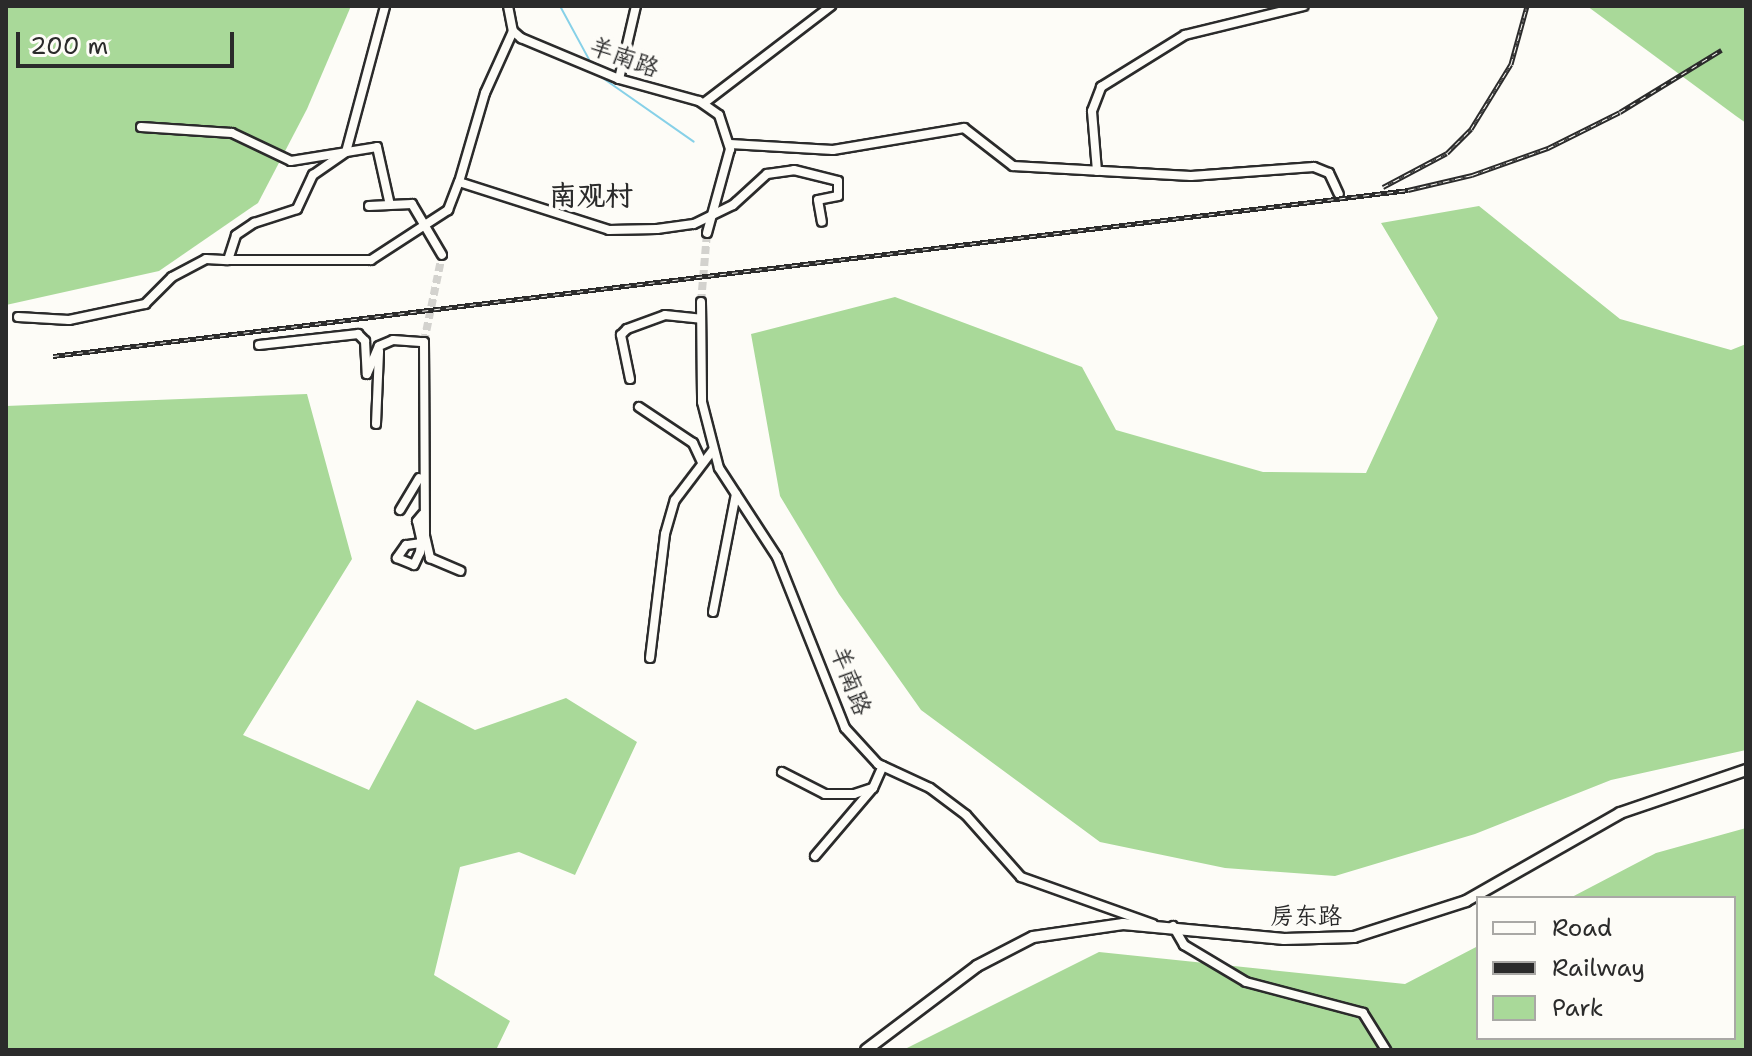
<!DOCTYPE html>
<meta charset="utf-8">
<style>
body{margin:0}
#map{position:relative;width:1752px;height:1056px;overflow:hidden;background:#fdfcf7;font-family:"Shantell Sans","LXGW WenKai TC",sans-serif}
div>[style]{position:absolute}
[style*='--x']{left:calc(var(--x)*1px);top:calc(var(--y)*1px);width:calc(var(--w)*1px);rotate:calc(var(--a)*1deg)}
.green>*{inset:0;background:#a9d999}
.stream>*{height:2px;margin:-1px;padding:0 1px;transform-origin:1px;border-radius:1px;background:#87d1e8}
.minor-tunnel>*{height:8px;margin-top:-4px;transform-origin:0;background:repeating-linear-gradient(90deg,#d3d2ce 0 8px,transparent 0 12px)}
.roads{filter:drop-shadow(2px 0 #2b2b2b) drop-shadow(-2px 0 #2b2b2b) drop-shadow(0 2px #2b2b2b) drop-shadow(0 -2px #2b2b2b)}
.minor>*{height:8px;margin:-4px;padding:0 4px;transform-origin:4px;border-radius:4px;background:#fdfcf7}
.major>*{height:10px;margin:-5px;padding:0 5px;transform-origin:5px;border-radius:5px;background:#fdfcf7}
.rail>*{height:5px;margin-top:-2.5px;transform-origin:0;background:repeating-linear-gradient(90deg,#fdfcf7 0 6px,#2b2b2b 0 12px);box-sizing:border-box;border-block:2px solid #2b2b2b}
span{translate:-50% -50%;white-space:nowrap;text-align:center;line-height:1.15;-webkit-text-stroke:8px #fdfcf7;paint-order:stroke}
.street-label{font-size:24px;color:#2b2b2b}
.quarter-label{font-size:28px;color:#2b2b2b;font-weight:700}
.frame{position:absolute;inset:0;border:8px solid #2b2b2b;pointer-events:none}
.legend{position:absolute;left:1476px;top:896px;width:260px;height:144px;box-sizing:border-box;background:#fdfcf7;border:2px solid #a9a8a5;margin:0;padding:10px 14px;list-style:none;font-size:24px;color:#2b2b2b}
.legend li{display:flex;align-items:center;gap:16px;height:40px}
.legend b{width:40px;border:2px solid #a9a8a5}
.scale{position:absolute;left:16px;top:32px;width:218px;height:36px;box-sizing:border-box;border:4px solid #2b2b2b;border-top:0;padding-left:10px;font-size:24px;line-height:28px;white-space:nowrap;color:#2b2b2b;-webkit-text-stroke:6px #fdfcf7;paint-order:stroke}
</style>
<div id="map">
<div class="green">
<i style="clip-path:polygon(6px 6px,351px 6px,307px 109px,258px 203px,159px 271px,6px 305px)"></i>
<i style="clip-path:polygon(1587px 6px,1746px 6px,1746px 123px,1736px 116px)"></i>
<i style="clip-path:polygon(1479px 206px,1620px 319px,1731px 350px,1746px 344px,1746px 750px,1611px 780px,1475px 834px,1335px 876px,1225px 868px,1100px 842px,921px 710px,839px 594px,780px 496px,751px 334px,895px 297px,1082px 367px,1116px 430px,1263px 472px,1366px 473px,1438px 318px,1381px 223px)"></i>
<i style="clip-path:polygon(307px 394px,352px 559px,243px 735px,369px 790px,417px 700px,475px 730px,566px 698px,637px 742px,575px 875px,519px 852px,460px 867px,434px 975px,510px 1021px,496px 1050px,6px 1050px,6px 406px)"></i>
<i style="clip-path:polygon(1746px 828px,1746px 1050px,903px 1050px,1099px 952px,1405px 984px,1478px 946px,1478px 1038px,1734px 1038px,1734px 898px,1570px 898px,1656px 853px)"></i>
</div>
<div class="stream">
<i style="--x:560;--y:6;--w:67;--a:61.5"></i>
<i style="--x:597;--y:74;--w:118;--a:35"></i>
</div>
<div class="minor-tunnel">
<i style="--x:701;--y:302;--w:69;--a:-85"></i>
<i style="--x:424;--y:342;--w:89;--a:-78.3"></i>
</div>
<div class="roads">
<div class="minor">
<i style="--x:508;--y:6;--w:25;--a:79"></i>
<i style="--x:513;--y:31;--w:11;--a:41"></i>
<i style="--x:521;--y:38;--w:106;--a:22.7"></i>
<i style="--x:619;--y:79;--w:83;--a:15.4"></i>
<i style="--x:699;--y:101;--w:24;--a:35"></i>
<i style="--x:719;--y:115;--w:36;--a:72"></i>
<i style="--x:730;--y:149;--w:87;--a:105.3"></i>
<i style="--x:619;--y:79;--w:75;--a:-76.9"></i>
<i style="--x:704;--y:103;--w:160;--a:-37.4"></i>
<i style="--x:141;--y:127;--w:91;--a:3.8"></i>
<i style="--x:232;--y:133;--w:65;--a:25.4"></i>
<i style="--x:291;--y:161;--w:87;--a:-9.2"></i>
<i style="--x:377;--y:147;--w:59;--a:77.4"></i>
<i style="--x:730;--y:144;--w:103;--a:3.3"></i>
<i style="--x:833;--y:150;--w:133;--a:-9.5"></i>
<i style="--x:964;--y:128;--w:62;--a:37.8"></i>
<i style="--x:1013;--y:166;--w:178;--a:3.2"></i>
<i style="--x:1191;--y:176;--w:123;--a:-4.2"></i>
<i style="--x:1314;--y:167;--w:16;--a:22"></i>
<i style="--x:1329;--y:173;--w:23;--a:65"></i>
<i style="--x:1097;--y:171;--w:60;--a:-94.8"></i>
<i style="--x:1092;--y:111;--w:26;--a:-69"></i>
<i style="--x:1101;--y:87;--w:99;--a:-31.8"></i>
<i style="--x:1185;--y:35;--w:122;--a:-13.7"></i>
<i style="--x:459;--y:182;--w:93;--a:-73.7"></i>
<i style="--x:485;--y:93;--w:68;--a:-65.7"></i>
<i style="--x:369;--y:206;--w:43;--a:-2.7"></i>
<i style="--x:412;--y:204;--w:59;--a:59.5"></i>
<i style="--x:228;--y:260;--w:143;--a:0"></i>
<i style="--x:371;--y:260;--w:92;--a:-33"></i>
<i style="--x:448;--y:210;--w:30;--a:-69"></i>
<i style="--x:459;--y:182;--w:157;--a:17.7"></i>
<i style="--x:609;--y:230;--w:48;--a:-1.2"></i>
<i style="--x:657;--y:229;--w:37;--a:-8"></i>
<i style="--x:694;--y:224;--w:43;--a:-26"></i>
<i style="--x:733;--y:205;--w:46;--a:-42.4"></i>
<i style="--x:767;--y:174;--w:27;--a:-8"></i>
<i style="--x:794;--y:170;--w:45;--a:14"></i>
<i style="--x:838;--y:181;--w:15;--a:90"></i>
<i style="--x:838;--y:196;--w:20;--a:169"></i>
<i style="--x:818;--y:200;--w:22;--a:80"></i>
<i style="--x:701;--y:302;--w:100;--a:89.4"></i>
<i style="--x:702;--y:402;--w:68;--a:75.6"></i>
<i style="--x:719;--y:468;--w:106;--a:56.9"></i>
<i style="--x:777;--y:557;--w:184;--a:68.3"></i>
<i style="--x:845;--y:728;--w:49;--a:47.5"></i>
<i style="--x:878;--y:764;--w:57;--a:24.8"></i>
<i style="--x:930;--y:788;--w:45;--a:36.9"></i>
<i style="--x:966;--y:815;--w:83;--a:48.4"></i>
<i style="--x:1021;--y:877;--w:140;--a:19.6"></i>
<i style="--x:18;--y:317;--w:51;--a:3.4"></i>
<i style="--x:69;--y:320;--w:78;--a:-11.9"></i>
<i style="--x:145;--y:304;--w:38;--a:-45"></i>
<i style="--x:172;--y:277;--w:38;--a:-28"></i>
<i style="--x:206;--y:259;--w:22;--a:3"></i>
<i style="--x:228;--y:260;--w:26;--a:-72"></i>
<i style="--x:236;--y:235;--w:22;--a:-34"></i>
<i style="--x:254;--y:223;--w:45;--a:-18"></i>
<i style="--x:297;--y:209;--w:38;--a:-65"></i>
<i style="--x:313;--y:175;--w:40;--a:-34.9"></i>
<i style="--x:346;--y:152;--w:151;--a:-75"></i>
<i style="--x:259;--y:345;--w:100;--a:-6.3"></i>
<i style="--x:358;--y:334;--w:10;--a:45"></i>
<i style="--x:365;--y:341;--w:33;--a:87"></i>
<i style="--x:367;--y:374;--w:30;--a:-67"></i>
<i style="--x:379;--y:346;--w:15;--a:-23"></i>
<i style="--x:393;--y:340;--w:31;--a:4"></i>
<i style="--x:424;--y:342;--w:194;--a:89.7"></i>
<i style="--x:425;--y:536;--w:23;--a:77"></i>
<i style="--x:430;--y:558;--w:33;--a:23"></i>
<i style="--x:630;--y:379;--w:45;--a:-101.6"></i>
<i style="--x:621;--y:335;--w:8;--a:-45"></i>
<i style="--x:627;--y:329;--w:40;--a:-20.2"></i>
<i style="--x:665;--y:315;--w:36;--a:6"></i>
<i style="--x:639;--y:407;--w:65;--a:33.7"></i>
<i style="--x:693;--y:443;--w:21;--a:65"></i>
<i style="--x:376;--y:424;--w:73;--a:-87.6"></i>
<i style="--x:400;--y:510;--w:37;--a:-59"></i>
<i style="--x:421;--y:543;--w:15;--a:172"></i>
<i style="--x:406;--y:545;--w:16;--a:125"></i>
<i style="--x:397;--y:558;--w:18;--a:22"></i>
<i style="--x:414;--y:565;--w:14;--a:-65"></i>
<i style="--x:420;--y:552;--w:9;--a:-84"></i>
<i style="--x:421;--y:543;--w:5;--a:-90"></i>
<i style="--x:421;--y:538;--w:17;--a:-103"></i>
<i style="--x:417;--y:521;--w:9;--a:-49"></i>
<i style="--x:713;--y:612;--w:120;--a:-79"></i>
<i style="--x:650;--y:658;--w:125;--a:-83.1"></i>
<i style="--x:665;--y:534;--w:35;--a:-74"></i>
<i style="--x:675;--y:500;--w:63;--a:-52.8"></i>
<i style="--x:782;--y:772;--w:48;--a:27.1"></i>
<i style="--x:825;--y:794;--w:29;--a:0"></i>
<i style="--x:854;--y:794;--w:20;--a:-18"></i>
<i style="--x:873;--y:788;--w:24;--a:-66"></i>
<i style="--x:815;--y:856;--w:88;--a:-49.6"></i>
<i style="--x:1173;--y:926;--w:22;--a:60"></i>
<i style="--x:1184;--y:945;--w:72;--a:30.8"></i>
<i style="--x:1246;--y:982;--w:121;--a:14.8"></i>
<i style="--x:1363;--y:1013;--w:44;--a:58.1"></i>
</div>
<div class="major">
<i style="--x:866;--y:1050;--w:139;--a:-37.1"></i>
<i style="--x:977;--y:966;--w:63;--a:-27.4"></i>
<i style="--x:1033;--y:937;--w:91;--a:-8.2"></i>
<i style="--x:1123;--y:924;--w:162;--a:5.3"></i>
<i style="--x:1284;--y:939;--w:70;--a:-1.6"></i>
<i style="--x:1354;--y:937;--w:118;--a:-17.8"></i>
<i style="--x:1466;--y:901;--w:177;--a:-29.7"></i>
<i style="--x:1620;--y:813;--w:133;--a:-18.8"></i>
</div>
</div>
<div class="rail">
<i style="--x:1383;--y:187;--w:72;--a:-28"></i>
<i style="--x:1447;--y:153;--w:34;--a:-45"></i>
<i style="--x:1471;--y:129;--w:76;--a:-58.4"></i>
<i style="--x:1511;--y:64;--w:60;--a:-74.6"></i>
<i style="--x:53;--y:356;--w:1365;--a:-6.98"></i>
<i style="--x:1408;--y:190;--w:66;--a:-13.2"></i>
<i style="--x:1472;--y:175;--w:81;--a:-19.6"></i>
<i style="--x:1548;--y:148;--w:80;--a:-26.6"></i>
<i style="--x:1620;--y:112;--w:119;--a:-31.5"></i>
</div>
<div class="street-label">
<span style="left:624px;top:58px;rotate:20deg">羊南路</span>
<span style="left:850px;top:681px;rotate:69deg">羊南路</span>
<span style="left:1306px;top:917px">房东路</span>
</div>
<div class="quarter-label">
<span style="left:591px;top:195px">南观村</span>
</div>
<div class="frame"></div>
<ul class="legend">
<li><b style="height:10px;background:#fdfcf7"></b>Road</li>
<li><b style="height:10px;background:#2b2b2b"></b>Railway</li>
<li><b style="height:22px;background:#a9d999"></b>Park</li>
</ul>
<div class="scale">200 m</div>
</div>
